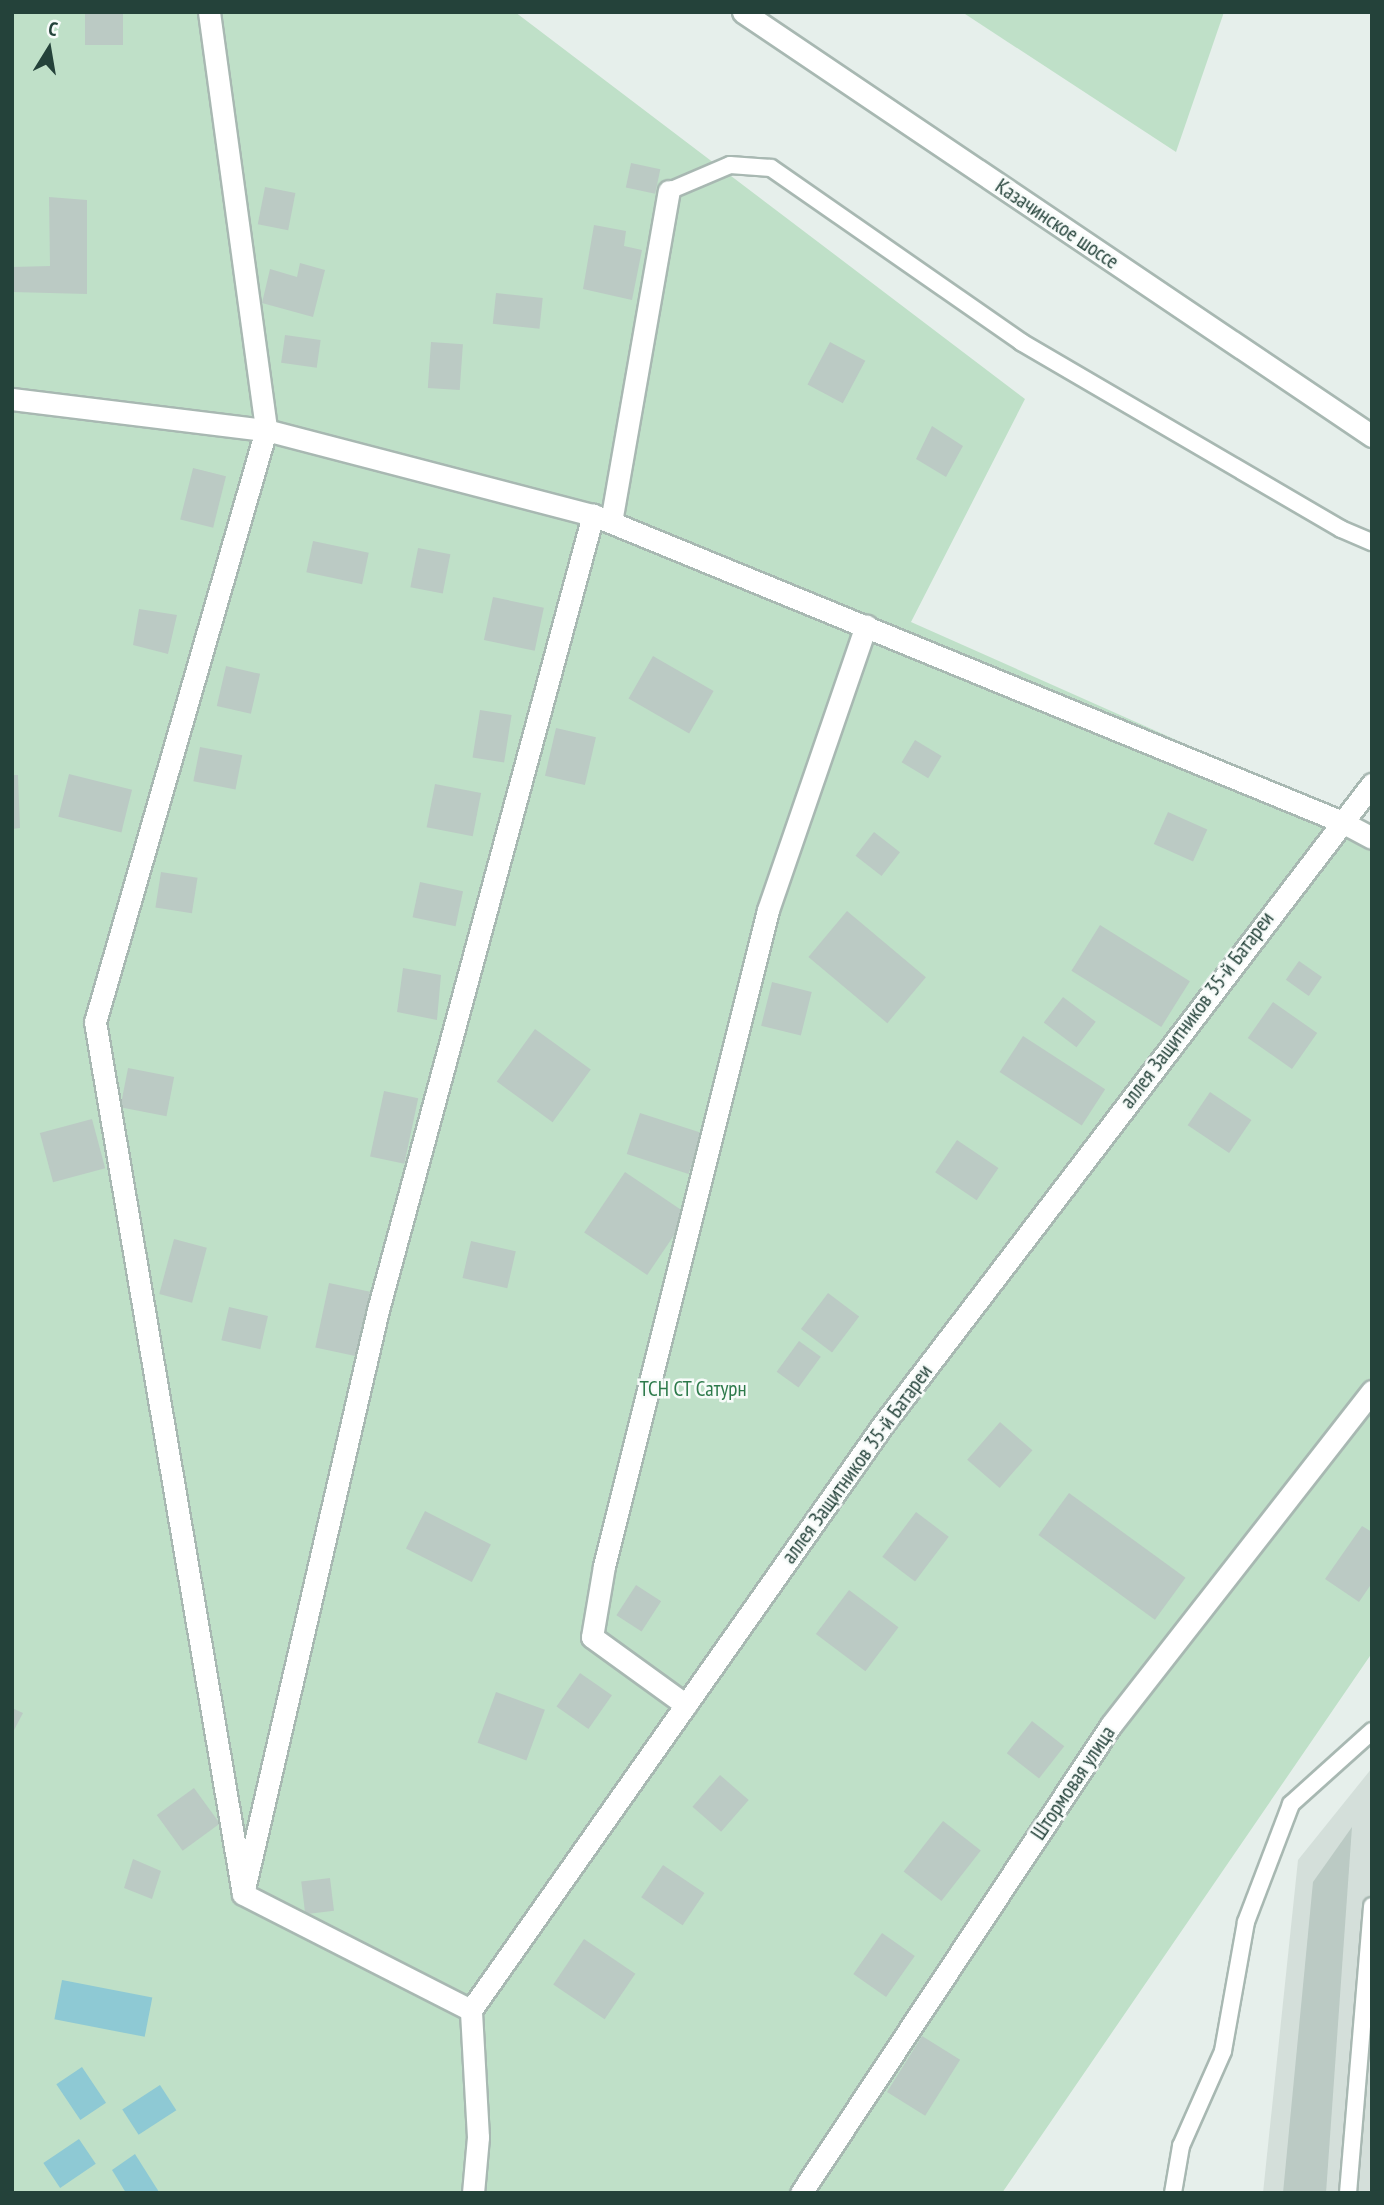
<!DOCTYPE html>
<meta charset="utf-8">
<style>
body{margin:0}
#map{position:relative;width:1384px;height:2205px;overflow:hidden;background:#e6efeb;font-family:"PT Sans Narrow",sans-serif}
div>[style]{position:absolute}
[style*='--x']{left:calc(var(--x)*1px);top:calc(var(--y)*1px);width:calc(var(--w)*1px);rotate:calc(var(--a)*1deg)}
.built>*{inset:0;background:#d4dfda}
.green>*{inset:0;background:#bfe0c8}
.water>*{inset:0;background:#8ec9d4;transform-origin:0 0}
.building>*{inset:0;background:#bbcac4;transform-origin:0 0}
.roads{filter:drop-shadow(2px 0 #a8b8b2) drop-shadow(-2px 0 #a8b8b2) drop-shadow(0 2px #a8b8b2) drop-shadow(0 -2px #a8b8b2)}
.service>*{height:16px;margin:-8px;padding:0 8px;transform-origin:8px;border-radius:8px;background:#fff}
.minor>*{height:21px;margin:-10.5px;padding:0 10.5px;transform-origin:10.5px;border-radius:10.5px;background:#fff}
.secondary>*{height:21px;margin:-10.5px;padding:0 10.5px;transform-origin:10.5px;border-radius:10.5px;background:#fff}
span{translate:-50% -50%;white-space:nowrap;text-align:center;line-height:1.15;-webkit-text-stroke:5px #f7fbf9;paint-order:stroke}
.street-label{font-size:21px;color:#24423a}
.park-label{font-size:21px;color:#2d7a4b}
.frame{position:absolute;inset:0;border:14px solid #24423a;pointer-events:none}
.north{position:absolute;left:14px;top:14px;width:70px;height:70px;-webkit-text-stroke:5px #f7fbf9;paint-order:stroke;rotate:11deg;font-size:19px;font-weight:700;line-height:28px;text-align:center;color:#24423a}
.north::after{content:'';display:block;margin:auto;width:24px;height:32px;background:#24423a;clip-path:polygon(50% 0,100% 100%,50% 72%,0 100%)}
</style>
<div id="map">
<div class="built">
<i style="clip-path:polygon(1372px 1768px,1372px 2193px,1263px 2193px,1298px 1860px)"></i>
</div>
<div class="green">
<i style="clip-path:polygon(12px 12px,515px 12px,1025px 399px,911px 622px,1372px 827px,1372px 1653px,1002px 2193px,12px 2193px)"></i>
<i style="clip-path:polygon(962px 12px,1224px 12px,1176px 152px)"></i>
</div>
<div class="water">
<i style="left:62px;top:1980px;width:92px;height:40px;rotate:11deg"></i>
<i style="left:82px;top:2067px;width:43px;height:31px;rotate:56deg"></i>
<i style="left:160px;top:2085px;width:30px;height:45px;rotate:57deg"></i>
<i style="left:79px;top:2139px;width:30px;height:43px;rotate:56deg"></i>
<i style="clip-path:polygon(135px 2154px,159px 2192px,157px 2193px,126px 2193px,112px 2170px)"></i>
</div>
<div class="building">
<i style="left:85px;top:12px;width:38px;height:33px"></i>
<i style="left:631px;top:163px;width:30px;height:25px;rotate:12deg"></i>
<i style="left:265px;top:187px;width:31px;height:38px;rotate:11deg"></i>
<i style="clip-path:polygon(49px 197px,87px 200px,87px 294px,12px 292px,12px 267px,50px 266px)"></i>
<i style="clip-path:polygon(594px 225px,626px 231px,624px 246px,642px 250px,632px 300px,583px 289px)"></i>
<i style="clip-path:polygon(300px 263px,325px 270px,313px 317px,262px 303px,270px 269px,297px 277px)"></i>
<i style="left:496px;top:293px;width:47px;height:31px;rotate:6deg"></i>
<i style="left:285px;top:335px;width:36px;height:28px;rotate:8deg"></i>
<i style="left:431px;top:342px;width:32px;height:46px;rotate:4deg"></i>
<i style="left:830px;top:342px;width:40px;height:48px;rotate:28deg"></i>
<i style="clip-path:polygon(932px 426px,963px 446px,946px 477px,916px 459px)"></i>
<i style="left:193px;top:468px;width:34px;height:53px;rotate:14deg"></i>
<i style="left:313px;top:541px;width:57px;height:32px;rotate:12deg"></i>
<i style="left:418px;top:548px;width:33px;height:40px;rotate:11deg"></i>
<i style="left:493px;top:597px;width:52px;height:44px;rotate:12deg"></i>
<i style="clip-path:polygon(139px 609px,177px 615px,168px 654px,133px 645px)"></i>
<i style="left:653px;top:656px;width:70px;height:49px;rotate:30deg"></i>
<i style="left:226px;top:666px;width:35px;height:41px;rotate:13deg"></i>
<i style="left:480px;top:710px;width:32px;height:48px;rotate:9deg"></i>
<i style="left:556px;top:728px;width:41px;height:49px;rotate:13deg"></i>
<i style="left:915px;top:740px;width:31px;height:26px;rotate:31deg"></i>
<i style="left:200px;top:747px;width:43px;height:35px;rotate:11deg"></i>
<i style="left:69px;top:774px;width:65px;height:44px;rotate:14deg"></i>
<i style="clip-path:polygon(12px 775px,18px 775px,20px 828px,12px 829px)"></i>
<i style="left:435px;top:784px;width:47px;height:44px;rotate:11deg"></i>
<i style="left:1168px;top:812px;width:43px;height:35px;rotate:24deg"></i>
<i style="left:874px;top:832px;width:33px;height:30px;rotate:38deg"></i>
<i style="left:161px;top:872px;width:37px;height:36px;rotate:9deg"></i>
<i style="left:420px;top:882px;width:44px;height:36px;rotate:12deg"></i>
<i style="left:847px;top:911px;width:103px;height:60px;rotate:40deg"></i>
<i style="left:1100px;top:925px;width:106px;height:54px;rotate:32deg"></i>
<i style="left:1299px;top:961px;width:28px;height:23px;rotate:35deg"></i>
<i style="clip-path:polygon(403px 968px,441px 975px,437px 1020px,397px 1012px)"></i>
<i style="left:772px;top:982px;width:41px;height:45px;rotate:14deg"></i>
<i style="left:1063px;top:997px;width:41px;height:32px;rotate:37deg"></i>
<i style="left:1273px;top:1002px;width:54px;height:44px;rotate:35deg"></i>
<i style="left:535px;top:1029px;width:69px;height:65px;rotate:36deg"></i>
<i style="left:1023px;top:1036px;width:98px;height:43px;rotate:33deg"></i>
<i style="left:128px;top:1068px;width:47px;height:40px;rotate:11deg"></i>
<i style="left:384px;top:1091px;width:35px;height:67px;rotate:12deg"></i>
<i style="left:1210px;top:1092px;width:50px;height:40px;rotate:34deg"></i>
<i style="left:640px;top:1113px;width:65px;height:43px;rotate:18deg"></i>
<i style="left:92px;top:1119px;width:51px;height:54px;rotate:75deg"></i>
<i style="left:957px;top:1140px;width:50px;height:39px;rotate:34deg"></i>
<i style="left:625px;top:1172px;width:76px;height:73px;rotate:34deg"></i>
<i style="left:174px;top:1239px;width:34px;height:57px;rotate:15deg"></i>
<i style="left:471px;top:1241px;width:46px;height:38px;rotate:13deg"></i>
<i style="left:329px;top:1283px;width:42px;height:66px;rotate:12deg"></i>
<i style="left:828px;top:1293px;width:39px;height:45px;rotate:37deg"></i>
<i style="left:229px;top:1307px;width:40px;height:34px;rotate:13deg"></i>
<i style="left:799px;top:1341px;width:27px;height:38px;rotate:36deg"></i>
<i style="left:1000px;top:1422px;width:43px;height:50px;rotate:41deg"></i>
<i style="left:1069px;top:1493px;width:144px;height:52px;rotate:36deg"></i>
<i style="left:425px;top:1511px;width:74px;height:42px;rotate:27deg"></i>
<i style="left:916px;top:1512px;width:41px;height:56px;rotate:37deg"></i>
<i style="clip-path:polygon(1362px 1526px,1372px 1532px,1372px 1583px,1359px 1602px,1325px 1579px)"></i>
<i style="left:636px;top:1585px;width:30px;height:36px;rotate:33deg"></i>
<i style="left:849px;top:1590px;width:62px;height:55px;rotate:37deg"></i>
<i style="left:580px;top:1673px;width:39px;height:41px;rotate:35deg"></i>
<i style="left:496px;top:1692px;width:52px;height:54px;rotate:20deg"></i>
<i style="clip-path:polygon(12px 1708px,23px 1713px,12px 1734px)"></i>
<i style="left:1032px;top:1721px;width:41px;height:41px;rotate:38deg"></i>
<i style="left:720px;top:1775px;width:38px;height:42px;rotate:41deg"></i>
<i style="left:194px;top:1788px;width:44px;height:46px;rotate:54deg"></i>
<i style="left:943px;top:1821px;width:48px;height:64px;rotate:38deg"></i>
<i style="clip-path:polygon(1352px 1827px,1326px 2193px,1283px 2193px,1313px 1882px)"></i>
<i style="clip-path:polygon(133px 1859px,161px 1871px,152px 1899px,124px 1888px)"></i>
<i style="left:663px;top:1865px;width:50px;height:39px;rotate:34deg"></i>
<i style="left:330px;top:1878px;width:33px;height:29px;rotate:83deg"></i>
<i style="left:882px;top:1933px;width:40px;height:50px;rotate:35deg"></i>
<i style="left:584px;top:1939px;width:62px;height:55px;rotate:34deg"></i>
<i style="left:922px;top:2036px;width:45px;height:66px;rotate:32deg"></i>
</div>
<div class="roads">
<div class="service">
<i style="--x:669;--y:191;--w:66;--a:-23.1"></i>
<i style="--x:730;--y:165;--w:41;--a:4.2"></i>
<i style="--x:771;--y:168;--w:305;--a:34.8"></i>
<i style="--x:1021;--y:342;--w:371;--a:30.3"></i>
<i style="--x:1341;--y:529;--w:34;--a:23"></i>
<i style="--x:1173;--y:2193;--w:48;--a:-80.3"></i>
<i style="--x:1181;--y:2146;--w:104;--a:-66.1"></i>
<i style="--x:1223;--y:2051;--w:131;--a:-79.9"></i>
<i style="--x:1246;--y:1922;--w:126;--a:-69.1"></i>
<i style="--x:1291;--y:1804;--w:109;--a:-42"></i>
<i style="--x:1348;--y:2193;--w:288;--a:-85.2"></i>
</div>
<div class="minor">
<i style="--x:209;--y:12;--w:422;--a:82.2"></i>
<i style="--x:266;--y:430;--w:616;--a:106.11"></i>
<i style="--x:95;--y:1022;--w:884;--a:80.37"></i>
<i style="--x:243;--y:1894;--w:256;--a:27"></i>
<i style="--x:12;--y:399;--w:256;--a:7"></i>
<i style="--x:266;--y:430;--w:338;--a:14.6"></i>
<i style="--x:593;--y:515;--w:807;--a:22.28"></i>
<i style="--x:1340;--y:821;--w:36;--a:28"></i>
<i style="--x:611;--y:522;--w:336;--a:-80.1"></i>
<i style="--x:686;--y:1705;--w:116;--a:-144.1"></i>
<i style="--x:592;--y:1637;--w:72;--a:-80.4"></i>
<i style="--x:604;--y:1566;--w:676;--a:-75.96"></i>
<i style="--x:768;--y:910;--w:301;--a:-71"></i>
<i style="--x:245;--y:1885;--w:590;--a:-76.98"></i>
<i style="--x:378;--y:1310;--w:824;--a:-74.87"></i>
<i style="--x:473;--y:2193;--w:56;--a:-84.9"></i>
<i style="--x:478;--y:2137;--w:127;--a:-93.2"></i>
<i style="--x:471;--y:2010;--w:714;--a:-54.86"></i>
<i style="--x:882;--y:1426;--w:808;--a:-52.65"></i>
<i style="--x:801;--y:2193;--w:561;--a:-56.48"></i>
<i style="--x:1111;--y:1725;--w:424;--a:-52"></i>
</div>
<div class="secondary">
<i style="--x:743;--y:12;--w:759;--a:33.98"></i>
</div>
</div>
<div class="street-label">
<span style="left:1057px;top:224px;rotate:34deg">Казачинское шоссе</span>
<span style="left:1197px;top:1010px;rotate:-53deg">аллея Защитников 35-й Батареи</span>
<span style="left:857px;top:1464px;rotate:-54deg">аллея Защитников 35-й Батареи</span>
<span style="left:1073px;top:1783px;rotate:-56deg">Штормовая улица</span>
</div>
<div class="park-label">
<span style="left:693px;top:1389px">ТСН СТ Сатурн</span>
</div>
<div class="frame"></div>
<div class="north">С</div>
</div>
